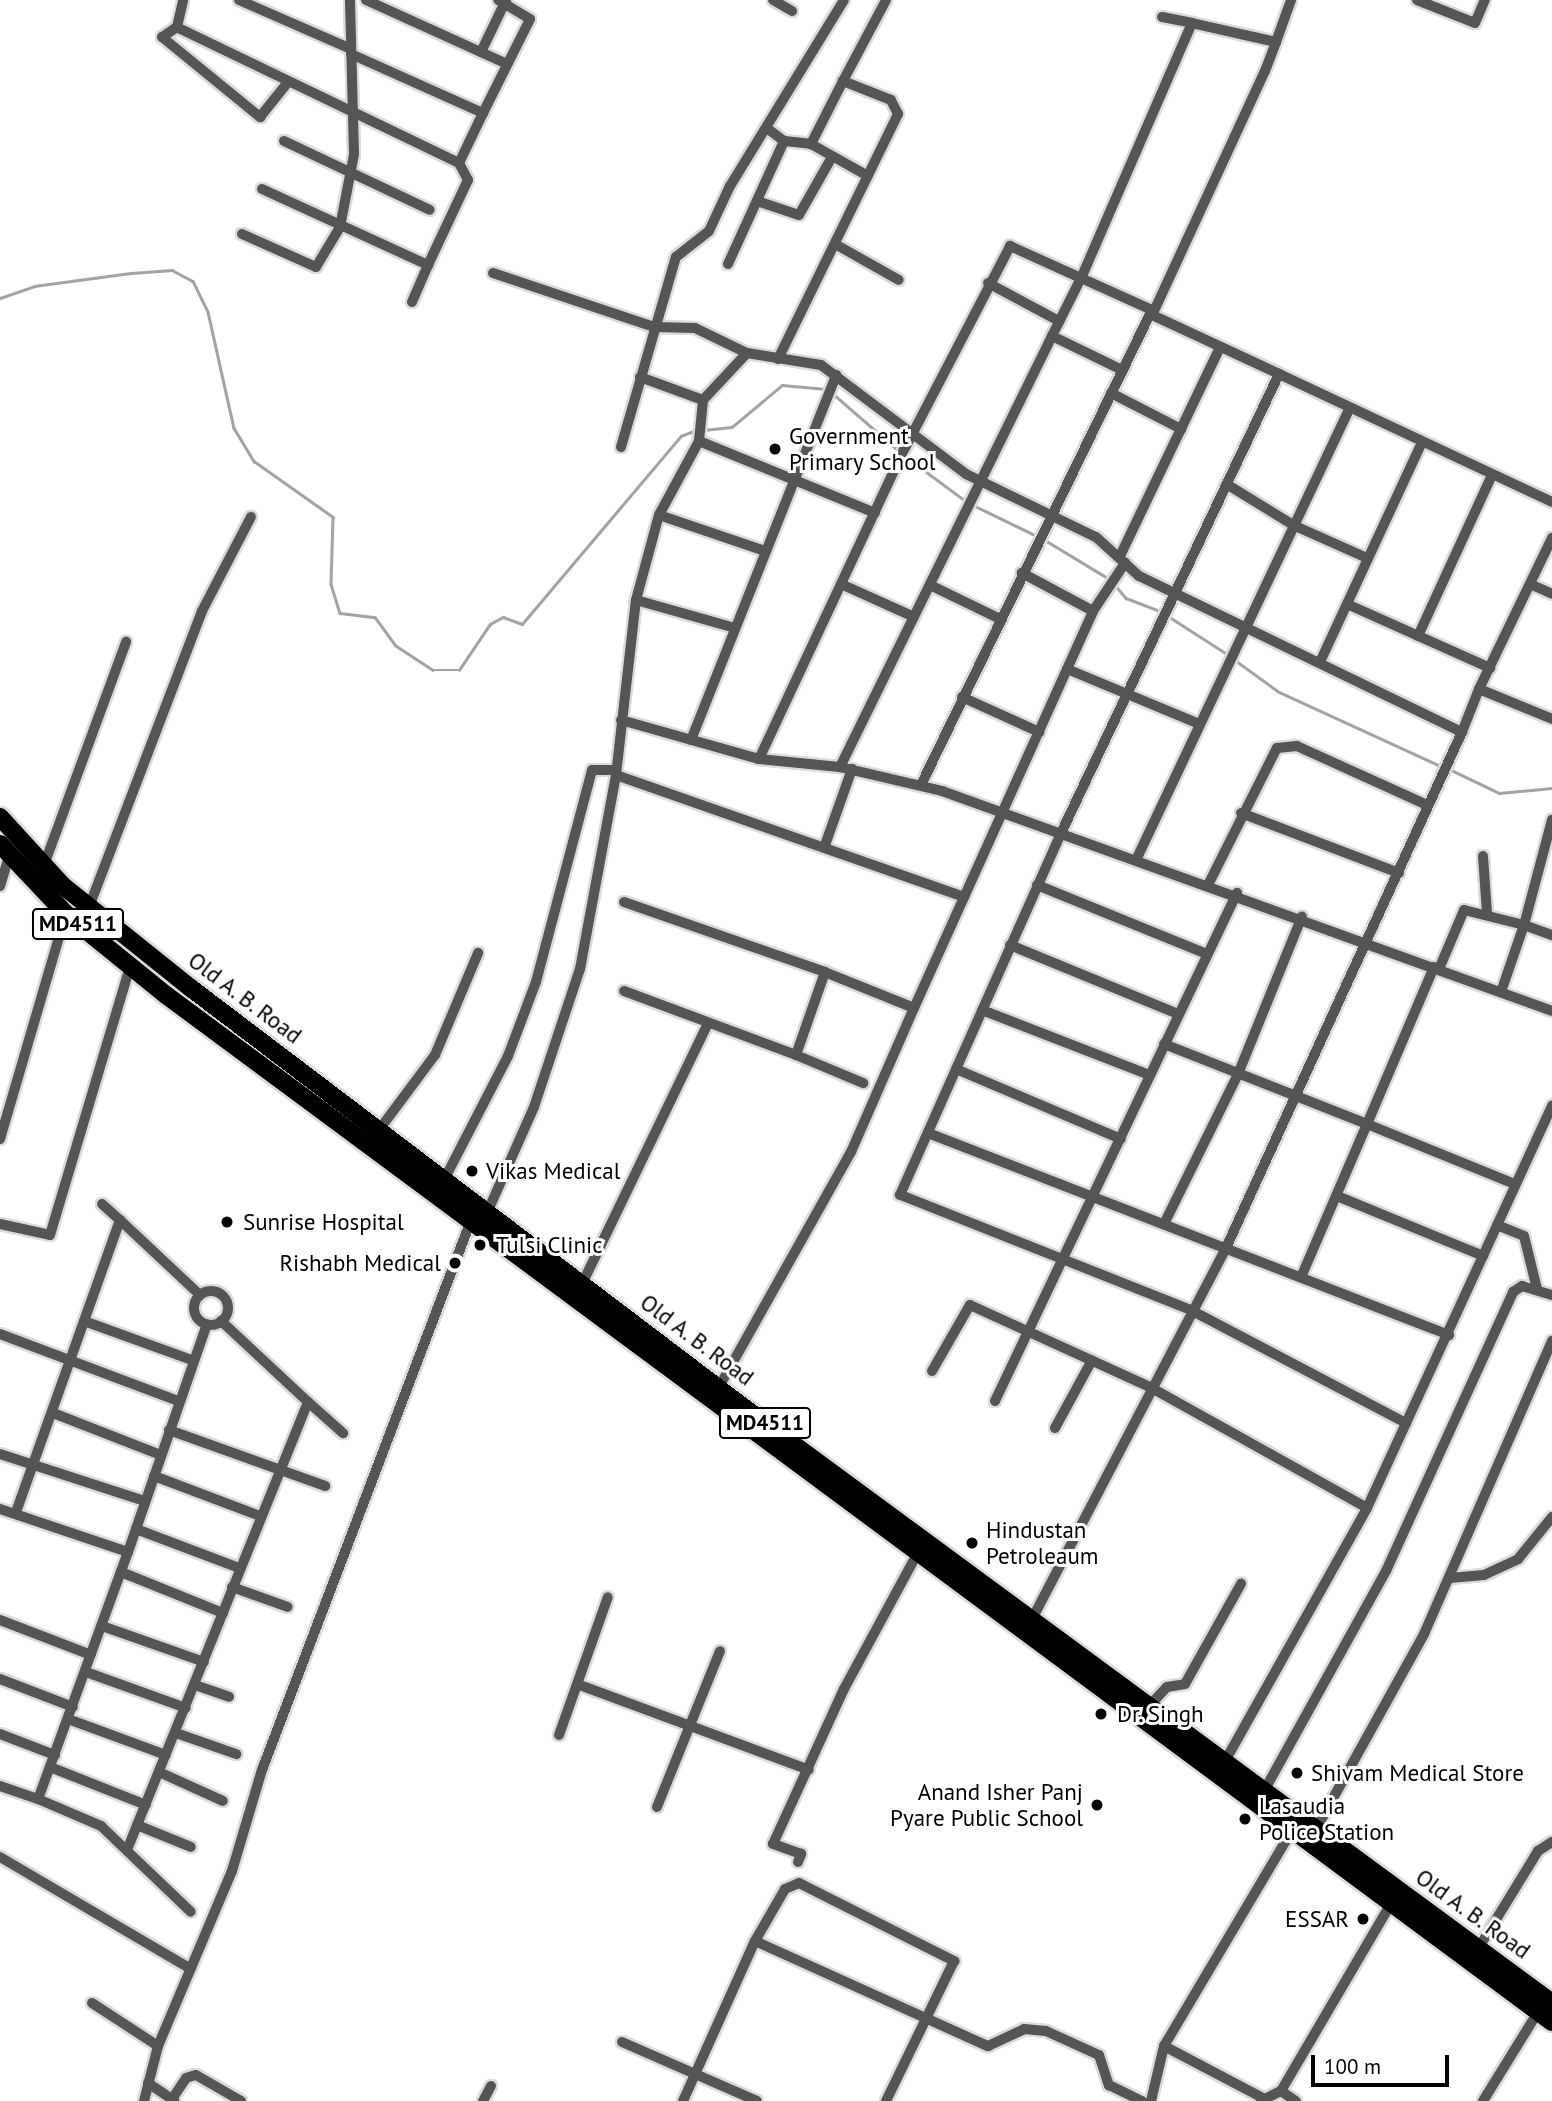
<!DOCTYPE html>
<style>
body{margin:0}
#map{position:relative;width:1552px;height:2101px;overflow:hidden;background:#fff;font-family:"PT Sans",sans-serif}
div>[style]{position:absolute}
[style*='--x']{left:calc(var(--x)*1px);top:calc(var(--y)*1px);width:calc(var(--w)*1px);rotate:calc(var(--a)*1deg)}
.stream>*{height:2.5px;margin:-1.25px;padding:0 1.25px;transform-origin:1.25px;border-radius:1.25px;background:#a3a3a3}
.roads{filter:drop-shadow(2px 0 #dbdbdb) drop-shadow(-2px 0 #dbdbdb) drop-shadow(0 2px #dbdbdb) drop-shadow(0 -2px #dbdbdb)}
.street>*{height:10px;margin:-5px;padding:0 5px;transform-origin:5px;border-radius:5px;background:#555}
.street>.ring{margin:-5px;padding:0;box-sizing:content-box;background:none;border:10px solid #555;border-radius:50%}
.primary>*{height:18px;margin:-9px;padding:0 9px;transform-origin:9px;border-radius:9px;background:#000}
.dots>*{width:19px;height:19px;translate:-50% -50%;box-sizing:border-box;border:4px solid #fff;border-radius:50%}
span{translate:-50% -50%;white-space:nowrap;text-align:center;line-height:1.15;-webkit-text-stroke:6px #fff;paint-order:stroke}
.shield-label span{padding:2px 5px;background:#fff;border:2px solid;border-radius:5px;-webkit-text-stroke-width:0}
.shield-label{font-size:21px;color:#000;font-weight:700}
.poi-label{font-size:23px;color:#000}
.left{translate:0 -50%;text-align:left}
.right{translate:-100% -50%;text-align:right}
.street-label{font-size:23px;color:#000}
.scale{position:absolute;left:1311px;top:2055px;width:138px;height:32px;box-sizing:border-box;border:4px solid #000;border-top:0;padding-left:9px;font-size:21px;line-height:24px;white-space:nowrap;color:#000;-webkit-text-stroke:5px #fff;paint-order:stroke}
</style>
<div id="map">
<div class="stream">
<i style="--x:0;--y:298;--w:36;--a:-19"></i>
<i style="--x:34;--y:286;--w:99;--a:-7.6"></i>
<i style="--x:132;--y:273;--w:40;--a:-4.3"></i>
<i style="--x:172;--y:270;--w:24;--a:28"></i>
<i style="--x:193;--y:281;--w:34;--a:64"></i>
<i style="--x:208;--y:312;--w:119;--a:77.4"></i>
<i style="--x:234;--y:428;--w:39;--a:59"></i>
<i style="--x:254;--y:461;--w:97;--a:35.3"></i>
<i style="--x:333;--y:517;--w:67;--a:91.7"></i>
<i style="--x:331;--y:584;--w:30;--a:73"></i>
<i style="--x:340;--y:613;--w:35;--a:7"></i>
<i style="--x:375;--y:617;--w:34;--a:54"></i>
<i style="--x:395;--y:645;--w:45;--a:33.3"></i>
<i style="--x:433;--y:670;--w:26;--a:0"></i>
<i style="--x:459;--y:670;--w:55;--a:-56"></i>
<i style="--x:490;--y:624;--w:15;--a:-28"></i>
<i style="--x:503;--y:617;--w:20;--a:20"></i>
<i style="--x:522;--y:624;--w:246;--a:-49.8"></i>
<i style="--x:681;--y:436;--w:16;--a:-22"></i>
<i style="--x:831;--y:392;--w:91;--a:41"></i>
<i style="--x:703;--y:430;--w:29;--a:-6"></i>
<i style="--x:732;--y:427;--w:65;--a:-40"></i>
<i style="--x:782;--y:385;--w:44;--a:5.2"></i>
<i style="--x:905;--y:456;--w:77;--a:36.6"></i>
<i style="--x:973;--y:505;--w:73;--a:25.9"></i>
<i style="--x:1045;--y:540;--w:77;--a:31.2"></i>
<i style="--x:1115;--y:585;--w:17;--a:50"></i>
<i style="--x:1126;--y:598;--w:39;--a:21"></i>
<i style="--x:1168;--y:616;--w:74;--a:32.8"></i>
<i style="--x:1235;--y:660;--w:54;--a:36"></i>
<i style="--x:1279;--y:692;--w:180;--a:24.6"></i>
<i style="--x:1449;--y:769;--w:55;--a:25.6"></i>
<i style="--x:1499;--y:793;--w:53;--a:-5.4"></i>
</div>
<div class="roads">
<div class="street">
<i style="--x:239;--y:0;--w:122;--a:23.6"></i>
<i style="--x:366;--y:0;--w:155;--a:24.4"></i>
<i style="--x:773;--y:0;--w:22;--a:30"></i>
<i style="--x:1417;--y:0;--w:62;--a:21.6"></i>
<i style="--x:1475;--y:23;--w:25;--a:-67"></i>
<i style="--x:1162;--y:17;--w:31;--a:11"></i>
<i style="--x:177;--y:27;--w:28;--a:-77"></i>
<i style="--x:1276;--y:42;--w:86;--a:-167.3"></i>
<i style="--x:1192;--y:23;--w:278;--a:113.5"></i>
<i style="--x:1081;--y:278;--w:80;--a:24.3"></i>
<i style="--x:1154;--y:311;--w:264;--a:-65.2"></i>
<i style="--x:1265;--y:71;--w:31;--a:-69"></i>
<i style="--x:1276;--y:42;--w:45;--a:-70.3"></i>
<i style="--x:481;--y:52;--w:58;--a:-64.3"></i>
<i style="--x:351;--y:54;--w:145;--a:24.1"></i>
<i style="--x:483;--y:113;--w:55;--a:115.6"></i>
<i style="--x:843;--y:81;--w:71;--a:116.9"></i>
<i style="--x:811;--y:144;--w:65;--a:29.3"></i>
<i style="--x:483;--y:113;--w:105;--a:-63.4"></i>
<i style="--x:530;--y:19;--w:37;--a:-149"></i>
<i style="--x:284;--y:141;--w:161;--a:25.3"></i>
<i style="--x:784;--y:141;--w:27;--a:6"></i>
<i style="--x:262;--y:189;--w:183;--a:24.6"></i>
<i style="--x:428;--y:265;--w:94;--a:-64.8"></i>
<i style="--x:468;--y:180;--w:19;--a:-118"></i>
<i style="--x:459;--y:163;--w:313;--a:-154.3"></i>
<i style="--x:177;--y:27;--w:18;--a:146"></i>
<i style="--x:162;--y:37;--w:127;--a:39.2"></i>
<i style="--x:260;--y:117;--w:45;--a:-51.3"></i>
<i style="--x:757;--y:201;--w:44;--a:18.4"></i>
<i style="--x:799;--y:215;--w:67;--a:-60.4"></i>
<i style="--x:242;--y:234;--w:81;--a:24"></i>
<i style="--x:316;--y:267;--w:47;--a:-59"></i>
<i style="--x:340;--y:227;--w:74;--a:-79.1"></i>
<i style="--x:354;--y:154;--w:154;--a:-91.5"></i>
<i style="--x:835;--y:244;--w:73;--a:29.4"></i>
<i style="--x:728;--y:264;--w:135;--a:-65.5"></i>
<i style="--x:784;--y:141;--w:20;--a:-143"></i>
<i style="--x:493;--y:273;--w:170;--a:18.5"></i>
<i style="--x:654;--y:327;--w:41;--a:1.4"></i>
<i style="--x:695;--y:328;--w:58;--a:25.7"></i>
<i style="--x:988;--y:283;--w:81;--a:28.2"></i>
<i style="--x:412;--y:302;--w:40;--a:-66.6"></i>
<i style="--x:778;--y:359;--w:273;--a:-63.9"></i>
<i style="--x:898;--y:114;--w:16;--a:-117"></i>
<i style="--x:891;--y:100;--w:52;--a:-158.4"></i>
<i style="--x:843;--y:81;--w:92;--a:-62"></i>
<i style="--x:640;--y:377;--w:67;--a:20.1"></i>
<i style="--x:1111;--y:393;--w:79;--a:27.2"></i>
<i style="--x:699;--y:441;--w:190;--a:22.2"></i>
<i style="--x:621;--y:447;--w:198;--a:-73.9"></i>
<i style="--x:676;--y:257;--w:42;--a:-38.2"></i>
<i style="--x:709;--y:231;--w:50;--a:-65"></i>
<i style="--x:730;--y:186;--w:218;--a:-58.5"></i>
<i style="--x:1228;--y:485;--w:76;--a:31.6"></i>
<i style="--x:1293;--y:525;--w:81;--a:24"></i>
<i style="--x:659;--y:515;--w:112;--a:18.8"></i>
<i style="--x:1121;--y:554;--w:229;--a:-64.4"></i>
<i style="--x:841;--y:584;--w:80;--a:24.3"></i>
<i style="--x:1530;--y:584;--w:24;--a:24"></i>
<i style="--x:930;--y:585;--w:78;--a:25.9"></i>
<i style="--x:636;--y:600;--w:103;--a:15.8"></i>
<i style="--x:1347;--y:604;--w:157;--a:24.1"></i>
<i style="--x:1093;--y:611;--w:58;--a:-56.3"></i>
<i style="--x:1418;--y:636;--w:177;--a:-65.3"></i>
<i style="--x:1320;--y:662;--w:242;--a:-65.1"></i>
<i style="--x:1067;--y:669;--w:143;--a:22.6"></i>
<i style="--x:1479;--y:689;--w:168;--a:-64.2"></i>
<i style="--x:962;--y:697;--w:85;--a:24.4"></i>
<i style="--x:621;--y:720;--w:143;--a:15.8"></i>
<i style="--x:759;--y:759;--w:81;--a:5.6"></i>
<i style="--x:840;--y:767;--w:105;--a:13.2"></i>
<i style="--x:942;--y:791;--w:648;--a:19.83"></i>
<i style="--x:1462;--y:732;--w:46;--a:-68.4"></i>
<i style="--x:1479;--y:689;--w:79;--a:22.3"></i>
<i style="--x:691;--y:740;--w:393;--a:-68.3"></i>
<i style="--x:759;--y:759;--w:344;--a:-64.9"></i>
<i style="--x:905;--y:448;--w:228;--a:-62.5"></i>
<i style="--x:1010;--y:246;--w:78;--a:24.3"></i>
<i style="--x:1081;--y:278;--w:65;--a:116.6"></i>
<i style="--x:840;--y:767;--w:480;--a:-63.8"></i>
<i style="--x:1052;--y:336;--w:78;--a:25.9"></i>
<i style="--x:616;--y:775;--w:369;--a:19.3"></i>
<i style="--x:921;--y:785;--w:524;--a:-64.07"></i>
<i style="--x:1150;--y:314;--w:142;--a:24.9"></i>
<i style="--x:1241;--y:813;--w:169;--a:20.8"></i>
<i style="--x:824;--y:848;--w:84;--a:-70.5"></i>
<i style="--x:1483;--y:856;--w:57;--a:86"></i>
<i style="--x:1137;--y:858;--w:498;--a:-64.7"></i>
<i style="--x:44;--y:865;--w:238;--a:-69.8"></i>
<i style="--x:1209;--y:883;--w:151;--a:-63.3"></i>
<i style="--x:1277;--y:748;--w:20;--a:-6"></i>
<i style="--x:1297;--y:746;--w:143;--a:24.4"></i>
<i style="--x:1037;--y:885;--w:183;--a:22.1"></i>
<i style="--x:0;--y:886;--w:34;--a:-73"></i>
<i style="--x:624;--y:902;--w:213;--a:19.2"></i>
<i style="--x:89;--y:907;--w:317;--a:-69.1"></i>
<i style="--x:202;--y:611;--w:106;--a:-62.5"></i>
<i style="--x:1010;--y:945;--w:182;--a:22.3"></i>
<i style="--x:1434;--y:967;--w:171;--a:113.1"></i>
<i style="--x:1367;--y:1124;--w:160;--a:22.1"></i>
<i style="--x:1439;--y:969;--w:64;--a:-67"></i>
<i style="--x:1464;--y:910;--w:62;--a:14"></i>
<i style="--x:1524;--y:925;--w:109;--a:-75.1"></i>
<i style="--x:624;--y:991;--w:184;--a:20.4"></i>
<i style="--x:1501;--y:992;--w:71;--a:-71.1"></i>
<i style="--x:1524;--y:925;--w:30;--a:20"></i>
<i style="--x:914;--y:1008;--w:435;--a:-65.7"></i>
<i style="--x:1093;--y:611;--w:81;--a:-151.8"></i>
<i style="--x:982;--y:1010;--w:180;--a:21.2"></i>
<i style="--x:1164;--y:1044;--w:218;--a:21.5"></i>
<i style="--x:1367;--y:1124;--w:167;--a:113.3"></i>
<i style="--x:956;--y:1069;--w:179;--a:23"></i>
<i style="--x:379;--y:1130;--w:94;--a:-53.3"></i>
<i style="--x:435;--y:1055;--w:111;--a:-67.1"></i>
<i style="--x:928;--y:1133;--w:559;--a:21.19"></i>
<i style="--x:0;--y:1139;--w:234;--a:-73.7"></i>
<i style="--x:444;--y:1180;--w:140;--a:-62.7"></i>
<i style="--x:508;--y:1056;--w:79;--a:-69.3"></i>
<i style="--x:536;--y:982;--w:219;--a:-75.2"></i>
<i style="--x:592;--y:770;--w:24;--a:0"></i>
<i style="--x:1337;--y:1196;--w:158;--a:22.3"></i>
<i style="--x:102;--y:1204;--w:24;--a:42"></i>
<i style="--x:487;--y:1213;--w:116;--a:-66.1"></i>
<i style="--x:534;--y:1107;--w:145;--a:-71.6"></i>
<i style="--x:580;--y:969;--w:197;--a:-79.5"></i>
<i style="--x:616;--y:775;--w:176;--a:-83.5"></i>
<i style="--x:636;--y:600;--w:88;--a:-74.9"></i>
<i style="--x:659;--y:515;--w:84;--a:-61.6"></i>
<i style="--x:699;--y:441;--w:41;--a:-84.4"></i>
<i style="--x:703;--y:400;--w:64;--a:-46.9"></i>
<i style="--x:747;--y:353;--w:75;--a:9.2"></i>
<i style="--x:821;--y:365;--w:181;--a:36.9"></i>
<i style="--x:966;--y:474;--w:144;--a:25.9"></i>
<i style="--x:1096;--y:537;--w:58;--a:42.2"></i>
<i style="--x:1139;--y:576;--w:359;--a:25.8"></i>
<i style="--x:1462;--y:732;--w:567;--a:114.58"></i>
<i style="--x:1226;--y:1248;--w:416;--a:117.6"></i>
<i style="--x:0;--y:1224;--w:51;--a:12.4"></i>
<i style="--x:50;--y:1235;--w:280;--a:-73.4"></i>
<i style="--x:1164;--y:1224;--w:167;--a:-63.7"></i>
<i style="--x:1238;--y:1074;--w:170;--a:-67.9"></i>
<i style="--x:1497;--y:1225;--w:29;--a:22"></i>
<i style="--x:1524;--y:1236;--w:55;--a:76.2"></i>
<i style="--x:582;--y:1284;--w:290;--a:-64.2"></i>
<i class="ring" style="left:194px;top:1291px;width:24px;height:24px"></i>
<i style="--x:84;--y:1321;--w:115;--a:19.9"></i>
<i style="--x:0;--y:1334;--w:190;--a:20.6"></i>
<i style="--x:932;--y:1371;--w:76;--a:-60.1"></i>
<i style="--x:970;--y:1305;--w:198;--a:24.5"></i>
<i style="--x:1150;--y:1387;--w:248;--a:29.1"></i>
<i style="--x:719;--y:1387;--w:270;--a:-60.7"></i>
<i style="--x:851;--y:1152;--w:157;--a:-66.4"></i>
<i style="--x:914;--y:1008;--w:96;--a:-158"></i>
<i style="--x:825;--y:972;--w:88;--a:109.3"></i>
<i style="--x:796;--y:1055;--w:73;--a:22.7"></i>
<i style="--x:995;--y:1401;--w:563;--a:-64.53"></i>
<i style="--x:308;--y:1402;--w:47;--a:41.5"></i>
<i style="--x:53;--y:1413;--w:116;--a:21.3"></i>
<i style="--x:1406;--y:1423;--w:243;--a:-152.3"></i>
<i style="--x:1191;--y:1310;--w:313;--a:-158.4"></i>
<i style="--x:900;--y:1195;--w:398;--a:-66"></i>
<i style="--x:1062;--y:831;--w:506;--a:-64.6"></i>
<i style="--x:1279;--y:374;--w:302;--a:25.1"></i>
<i style="--x:1055;--y:1428;--w:77;--a:-61.4"></i>
<i style="--x:169;--y:1430;--w:166;--a:19.7"></i>
<i style="--x:0;--y:1454;--w:152;--a:18"></i>
<i style="--x:154;--y:1476;--w:113;--a:20.7"></i>
<i style="--x:0;--y:1509;--w:135;--a:18.6"></i>
<i style="--x:128;--y:1552;--w:241;--a:-70.9"></i>
<i style="--x:16;--y:1512;--w:310;--a:-70.4"></i>
<i style="--x:120;--y:1220;--w:110;--a:43.2"></i>
<i style="--x:136;--y:1529;--w:110;--a:20.7"></i>
<i style="--x:128;--y:1552;--w:263;--a:110"></i>
<i style="--x:38;--y:1799;--w:69;--a:23.2"></i>
<i style="--x:101;--y:1826;--w:124;--a:43.7"></i>
<i style="--x:121;--y:1572;--w:110;--a:21.9"></i>
<i style="--x:1450;--y:1578;--w:34;--a:-5"></i>
<i style="--x:1484;--y:1575;--w:38;--a:-25"></i>
<i style="--x:1518;--y:1559;--w:54;--a:-51"></i>
<i style="--x:232;--y:1587;--w:59;--a:19.7"></i>
<i style="--x:0;--y:1620;--w:97;--a:21"></i>
<i style="--x:102;--y:1626;--w:108;--a:19.4"></i>
<i style="--x:86;--y:1672;--w:106;--a:19.8"></i>
<i style="--x:0;--y:1679;--w:78;--a:21"></i>
<i style="--x:577;--y:1684;--w:247;--a:20.3"></i>
<i style="--x:195;--y:1685;--w:36;--a:19"></i>
<i style="--x:1152;--y:1703;--w:22;--a:-47"></i>
<i style="--x:1167;--y:1687;--w:18;--a:-9"></i>
<i style="--x:1185;--y:1684;--w:115;--a:-60.8"></i>
<i style="--x:68;--y:1719;--w:104;--a:20.2"></i>
<i style="--x:176;--y:1733;--w:64;--a:19.3"></i>
<i style="--x:0;--y:1734;--w:59;--a:20.9"></i>
<i style="--x:559;--y:1735;--w:146;--a:-70.5"></i>
<i style="--x:1224;--y:1763;--w:292;--a:-60.7"></i>
<i style="--x:1367;--y:1508;--w:443;--a:-65.3"></i>
<i style="--x:50;--y:1767;--w:103;--a:21.6"></i>
<i style="--x:159;--y:1772;--w:70;--a:24.4"></i>
<i style="--x:0;--y:1786;--w:40;--a:18.9"></i>
<i style="--x:1264;--y:1791;--w:252;--a:-61"></i>
<i style="--x:1386;--y:1571;--w:307;--a:-65.5"></i>
<i style="--x:1513;--y:1292;--w:11;--a:-34"></i>
<i style="--x:1522;--y:1286;--w:31;--a:17"></i>
<i style="--x:657;--y:1807;--w:168;--a:-68"></i>
<i style="--x:137;--y:1825;--w:58;--a:22.2"></i>
<i style="--x:1316;--y:1829;--w:223;--a:-61"></i>
<i style="--x:1424;--y:1634;--w:320;--a:-66.4"></i>
<i style="--x:127;--y:1850;--w:483;--a:-68"></i>
<i style="--x:308;--y:1402;--w:119;--a:-137"></i>
<i style="--x:0;--y:1857;--w:221;--a:30.4"></i>
<i style="--x:798;--y:1862;--w:9;--a:-69"></i>
<i style="--x:801;--y:1854;--w:30;--a:-160"></i>
<i style="--x:773;--y:1844;--w:170;--a:-65.4"></i>
<i style="--x:844;--y:1689;--w:153;--a:-61.6"></i>
<i style="--x:755;--y:1941;--w:256;--a:24.3"></i>
<i style="--x:988;--y:2046;--w:40;--a:-25"></i>
<i style="--x:1024;--y:2029;--w:22;--a:5"></i>
<i style="--x:1046;--y:2031;--w:58;--a:24.4"></i>
<i style="--x:1099;--y:2055;--w:32;--a:72"></i>
<i style="--x:1109;--y:2085;--w:37;--a:26"></i>
<i style="--x:1478;--y:1949;--w:115;--a:-58.5"></i>
<i style="--x:1538;--y:1851;--w:17;--a:-33"></i>
<i style="--x:92;--y:2003;--w:79;--a:33.1"></i>
<i style="--x:622;--y:2042;--w:147;--a:23.6"></i>
<i style="--x:1164;--y:2046;--w:112;--a:27.7"></i>
<i style="--x:148;--y:2083;--w:32;--a:34"></i>
<i style="--x:1281;--y:2091;--w:18;--a:34"></i>
<i style="--x:172;--y:2099;--w:25;--a:-56"></i>
<i style="--x:186;--y:2078;--w:10;--a:-17"></i>
<i style="--x:196;--y:2075;--w:52;--a:30"></i>
<i style="--x:144;--y:2101;--w:57;--a:-75.7"></i>
<i style="--x:158;--y:2046;--w:190;--a:-67.1"></i>
<i style="--x:232;--y:1871;--w:105;--a:-73.5"></i>
<i style="--x:262;--y:1770;--w:585;--a:-69.18"></i>
<i style="--x:483;--y:2101;--w:17;--a:-62"></i>
<i style="--x:683;--y:2101;--w:175;--a:-65.8"></i>
<i style="--x:755;--y:1941;--w:60;--a:-60"></i>
<i style="--x:785;--y:1889;--w:15;--a:-23"></i>
<i style="--x:799;--y:1883;--w:174;--a:26.7"></i>
<i style="--x:954;--y:1961;--w:156;--a:115.9"></i>
<i style="--x:1151;--y:2101;--w:57;--a:-76.7"></i>
<i style="--x:1164;--y:2046;--w:252;--a:-59.3"></i>
<i style="--x:1261;--y:2101;--w:22;--a:-27"></i>
<i style="--x:1281;--y:2091;--w:219;--a:-59.6"></i>
<i style="--x:1483;--y:2101;--w:105;--a:-58.3"></i>
</div>
<div class="primary">
<i style="--x:0;--y:817;--w:92;--a:47.6"></i>
<i style="--x:62;--y:885;--w:166;--a:38.7"></i>
<i style="--x:192;--y:989;--w:722;--a:37.17"></i>
<i style="--x:767;--y:1425;--w:975;--a:36.36"></i>
<i style="--x:0;--y:844;--w:96;--a:46.7"></i>
<i style="--x:66;--y:914;--w:129;--a:39"></i>
<i style="--x:166;--y:995;--w:1725;--a:36.54"></i>
</div>
</div>
<div class="dots">
<i style="left:775px;top:449px;background:#000"></i>
<i style="left:472px;top:1171px;background:#000"></i>
<i style="left:227px;top:1222px;background:#000"></i>
<i style="left:480px;top:1245px;background:#000"></i>
<i style="left:455px;top:1263px;background:#000"></i>
<i style="left:972px;top:1543px;background:#000"></i>
<i style="left:1101px;top:1714px;background:#000"></i>
<i style="left:1297px;top:1773px;background:#000"></i>
<i style="left:1097px;top:1805px;background:#000"></i>
<i style="left:1245px;top:1819px;background:#000"></i>
<i style="left:1363px;top:1919px;background:#000"></i>
</div>
<div class="shield-label">
<span style="left:78px;top:924px">MD4511</span>
<span style="left:765px;top:1423px">MD4511</span>
</div>
<div class="poi-label">
<span class="left" style="left:789px;top:449px">Government<br>Primary School</span>
<span class="left" style="left:486px;top:1171px">Vikas Medical</span>
<span class="left" style="left:243px;top:1222px">Sunrise Hospital</span>
<span class="left" style="left:496px;top:1245px">Tulsi Clinic</span>
<span class="right" style="left:441px;top:1263px">Rishabh Medical</span>
<span class="left" style="left:986px;top:1543px">Hindustan<br>Petroleaum</span>
<span class="left" style="left:1117px;top:1714px">Dr. Singh</span>
<span class="left" style="left:1311px;top:1773px">Shivam Medical Store</span>
<span class="right" style="left:1083px;top:1805px">Anand Isher Panj<br>Pyare Public School</span>
<span class="left" style="left:1259px;top:1819px">Lasaudia<br>Police Station</span>
<span class="right" style="left:1349px;top:1919px">ESSAR</span>
</div>
<div class="street-label">
<span style="left:245px;top:998px;rotate:37deg">Old A. B. Road</span>
<span style="left:697px;top:1340px;rotate:37deg">Old A. B. Road</span>
<span style="left:1473px;top:1914px;rotate:36deg">Old A. B. Road</span>
</div>
<div class="scale">100 m</div>
</div>
